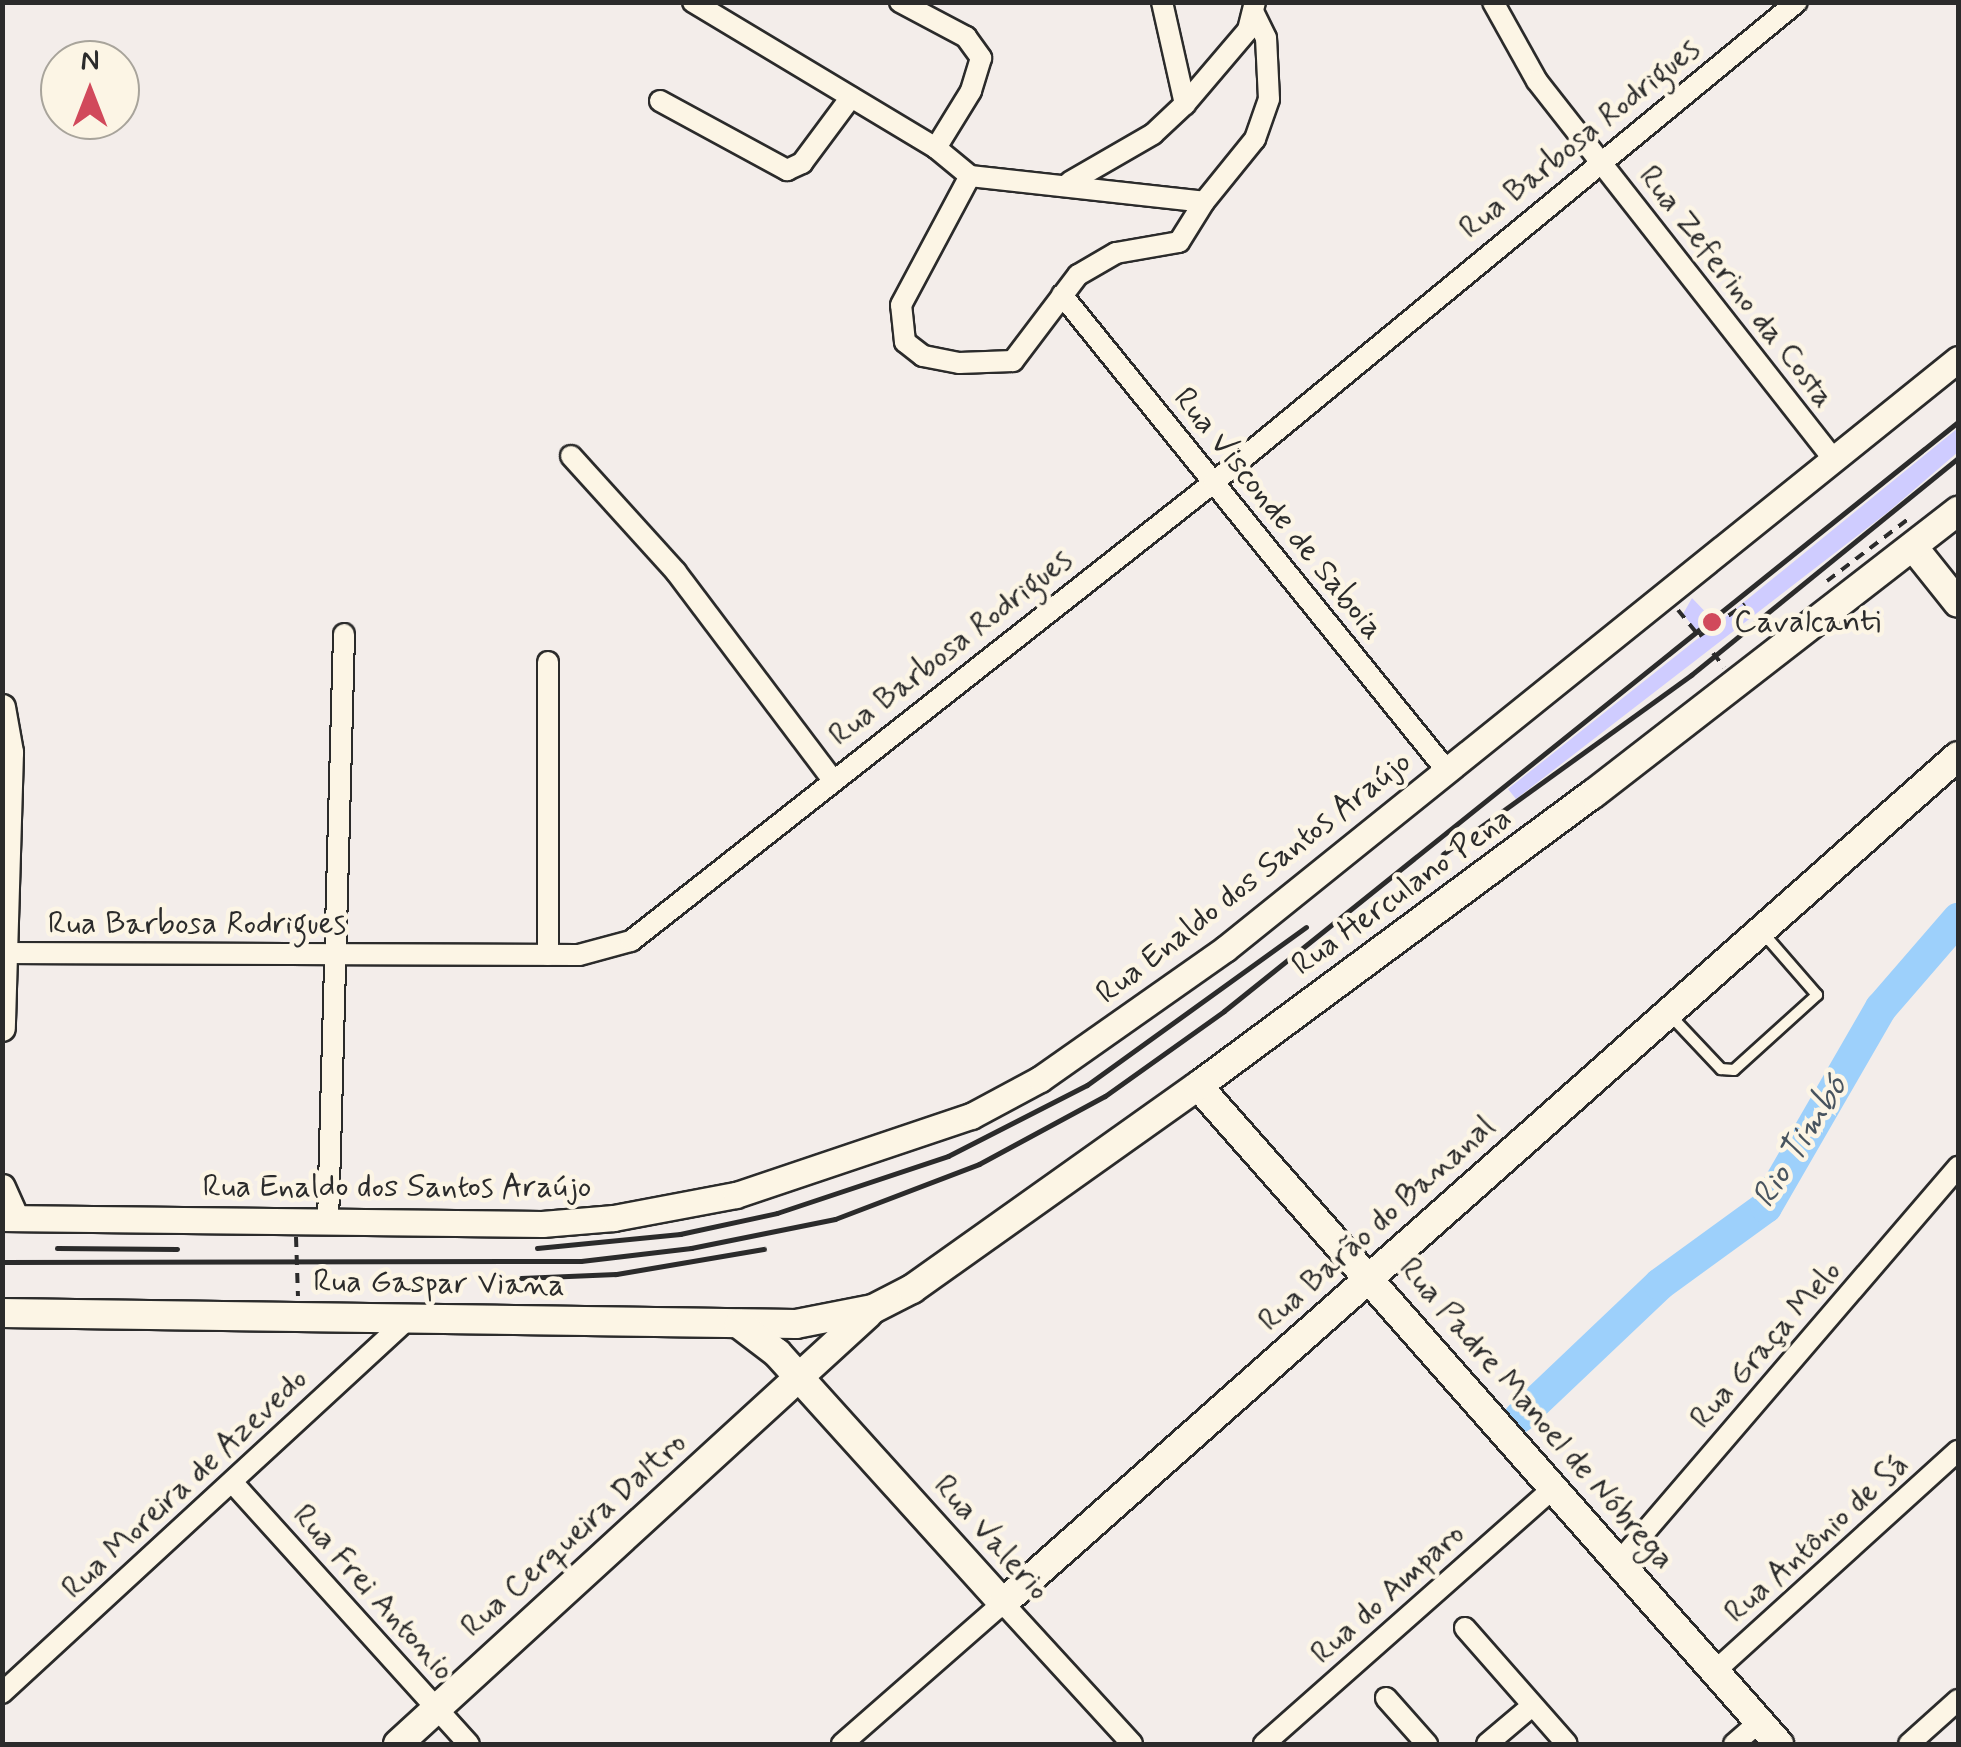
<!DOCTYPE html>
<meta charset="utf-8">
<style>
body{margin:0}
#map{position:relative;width:1961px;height:1747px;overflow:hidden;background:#f3edea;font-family:Mynerve,sans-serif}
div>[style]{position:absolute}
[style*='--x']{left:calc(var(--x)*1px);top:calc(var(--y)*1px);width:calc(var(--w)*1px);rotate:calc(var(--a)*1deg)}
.river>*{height:32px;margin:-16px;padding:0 16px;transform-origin:16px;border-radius:16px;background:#9dd0fb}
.building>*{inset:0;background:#cfccff}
.path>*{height:4px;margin-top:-2px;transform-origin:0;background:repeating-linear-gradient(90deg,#2b2b2b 0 10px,transparent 0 18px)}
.roads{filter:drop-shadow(2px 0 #2b2b2b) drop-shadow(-2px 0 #2b2b2b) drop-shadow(0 2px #2b2b2b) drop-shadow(0 -2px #2b2b2b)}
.service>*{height:10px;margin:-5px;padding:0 5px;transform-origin:5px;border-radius:5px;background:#fcf5e5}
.minor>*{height:20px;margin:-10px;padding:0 10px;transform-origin:10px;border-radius:10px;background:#fcf5e5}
.tertiary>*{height:25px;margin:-12.5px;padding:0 12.5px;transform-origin:12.5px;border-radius:12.5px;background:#fcf5e5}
.secondary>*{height:28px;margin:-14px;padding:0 14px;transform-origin:14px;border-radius:14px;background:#fcf5e5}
.rail>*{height:5px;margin:-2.5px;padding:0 2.5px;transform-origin:2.5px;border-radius:2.5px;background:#2b2b2b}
.path-bridge>*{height:4px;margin-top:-2px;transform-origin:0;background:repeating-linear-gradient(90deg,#2b2b2b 0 10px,transparent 0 18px)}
.dots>*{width:28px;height:28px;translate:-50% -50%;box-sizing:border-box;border:5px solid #fcf5e5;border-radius:50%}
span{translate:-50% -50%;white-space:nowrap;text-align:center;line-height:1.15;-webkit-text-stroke:9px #fcf5e5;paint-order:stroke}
.street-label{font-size:32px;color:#2b2b2b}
.poi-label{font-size:32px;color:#2b2b2b}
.left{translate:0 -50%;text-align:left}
.water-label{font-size:35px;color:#48545f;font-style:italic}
.frame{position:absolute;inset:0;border:5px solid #2b2b2b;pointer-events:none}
.north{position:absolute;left:40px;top:40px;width:100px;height:100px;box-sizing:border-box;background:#fcf5e5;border:2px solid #a8a49b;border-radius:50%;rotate:0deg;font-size:28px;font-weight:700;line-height:40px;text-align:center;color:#2b2b2b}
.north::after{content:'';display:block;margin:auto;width:35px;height:45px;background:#d1495b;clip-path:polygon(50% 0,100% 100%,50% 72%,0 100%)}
</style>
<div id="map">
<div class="river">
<i style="--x:1520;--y:1417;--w:193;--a:-43.5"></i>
<i style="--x:1660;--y:1284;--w:131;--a:-36"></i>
<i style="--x:1766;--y:1207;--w:230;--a:-60"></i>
<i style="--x:1881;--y:1008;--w:118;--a:-49.1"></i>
</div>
<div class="building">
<i style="clip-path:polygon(1958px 428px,1958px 452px,1888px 512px,1516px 799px,1508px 789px,1701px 636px,1683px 614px,1692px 598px,1717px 624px)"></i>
</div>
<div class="path">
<i style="--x:1827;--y:581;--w:102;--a:-37.4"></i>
<i style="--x:1699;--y:636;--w:56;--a:-34.8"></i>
</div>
<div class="roads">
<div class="service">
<i style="--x:1669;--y:1014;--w:76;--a:46.6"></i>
<i style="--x:1721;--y:1069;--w:13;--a:4"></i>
<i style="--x:1734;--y:1070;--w:112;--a:-42.1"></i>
<i style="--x:1817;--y:995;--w:81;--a:-131"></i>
</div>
<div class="minor">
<i style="--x:693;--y:2;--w:283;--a:31"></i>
<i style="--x:936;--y:148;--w:44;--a:39.5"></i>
<i style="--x:970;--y:176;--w:235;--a:6.3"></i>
<i style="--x:1204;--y:202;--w:47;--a:122"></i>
<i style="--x:1179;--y:242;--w:64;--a:170.1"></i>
<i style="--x:1116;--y:253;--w:44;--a:149.9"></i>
<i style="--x:1078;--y:275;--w:108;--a:127.1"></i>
<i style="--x:1013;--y:361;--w:54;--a:177.9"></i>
<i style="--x:959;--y:363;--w:37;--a:-169"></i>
<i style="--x:923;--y:356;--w:23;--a:-142"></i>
<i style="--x:905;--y:342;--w:37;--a:-96"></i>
<i style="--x:901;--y:305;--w:146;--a:-61.9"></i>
<i style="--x:900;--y:2;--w:75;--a:27.9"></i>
<i style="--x:966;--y:37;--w:26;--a:54"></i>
<i style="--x:981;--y:58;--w:34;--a:107"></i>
<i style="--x:971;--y:91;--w:67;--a:121.6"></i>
<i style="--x:1162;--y:2;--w:105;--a:77.3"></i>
<i style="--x:1493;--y:2;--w:90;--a:60.9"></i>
<i style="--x:1537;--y:81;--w:480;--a:51.9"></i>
<i style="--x:660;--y:101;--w:145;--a:28.5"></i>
<i style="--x:787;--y:170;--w:17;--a:-25"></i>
<i style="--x:802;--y:163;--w:82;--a:-53.4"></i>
<i style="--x:1070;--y:182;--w:96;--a:-30"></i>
<i style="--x:1153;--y:134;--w:44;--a:-43.2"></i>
<i style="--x:1185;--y:104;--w:97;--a:-49.6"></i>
<i style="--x:1248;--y:30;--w:29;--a:-76"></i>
<i style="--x:1204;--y:202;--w:81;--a:-51"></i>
<i style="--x:1255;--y:139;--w:42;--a:-70.7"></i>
<i style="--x:1269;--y:99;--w:61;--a:-92.8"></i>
<i style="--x:1266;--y:38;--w:28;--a:-116"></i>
<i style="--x:1062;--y:295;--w:612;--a:51.03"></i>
<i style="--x:571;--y:456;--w:156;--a:47.8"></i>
<i style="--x:676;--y:572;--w:259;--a:53"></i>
<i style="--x:548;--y:662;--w:293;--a:90"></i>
<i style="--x:2;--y:953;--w:577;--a:0.2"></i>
<i style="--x:579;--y:955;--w:54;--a:-15.1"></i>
<i style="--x:631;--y:941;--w:742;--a:-38.21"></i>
<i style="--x:1214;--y:482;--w:755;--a:-39.47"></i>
<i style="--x:328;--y:1223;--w:589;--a:-88.44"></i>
<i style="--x:232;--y:1482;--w:353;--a:47.9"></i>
<i style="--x:1619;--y:1562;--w:521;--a:-49.36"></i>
<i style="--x:1465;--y:1628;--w:154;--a:48.7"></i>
<i style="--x:1715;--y:1671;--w:328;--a:-42.2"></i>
<i style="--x:2;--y:1693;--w:552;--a:-42.65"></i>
<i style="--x:1386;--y:1698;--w:62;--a:48.3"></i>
<i style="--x:842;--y:1744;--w:214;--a:-41.2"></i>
<i style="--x:1003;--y:1603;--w:191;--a:47.5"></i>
<i style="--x:1264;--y:1744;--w:385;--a:-41.5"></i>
<i style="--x:1487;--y:1744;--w:59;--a:-40.2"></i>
<i style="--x:1734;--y:1744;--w:33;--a:-41"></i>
<i style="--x:1909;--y:1744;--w:66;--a:-41.9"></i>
</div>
<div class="tertiary">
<i style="--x:2;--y:707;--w:46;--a:79.9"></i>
<i style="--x:10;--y:752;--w:276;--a:91.7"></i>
<i style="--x:2;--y:1187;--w:34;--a:66"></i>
<i style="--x:2;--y:1218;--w:540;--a:0.64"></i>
<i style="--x:542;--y:1224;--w:72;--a:-4.8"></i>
<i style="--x:614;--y:1218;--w:124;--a:-10.7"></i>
<i style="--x:736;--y:1195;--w:248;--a:-18.6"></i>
<i style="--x:971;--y:1116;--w:78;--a:-28.2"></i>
<i style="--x:1040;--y:1079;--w:226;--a:-35.1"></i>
<i style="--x:1225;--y:949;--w:941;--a:-38.83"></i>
</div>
<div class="secondary">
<i style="--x:1914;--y:548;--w:70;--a:51.3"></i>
<i style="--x:1198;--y:1086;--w:878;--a:48.56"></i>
<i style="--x:2;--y:1313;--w:794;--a:0.79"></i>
<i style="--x:796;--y:1324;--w:78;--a:-11"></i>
<i style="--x:873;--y:1309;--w:44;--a:-27.1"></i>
<i style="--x:912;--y:1289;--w:351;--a:-35.4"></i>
<i style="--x:1198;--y:1086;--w:491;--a:-36.5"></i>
<i style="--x:1593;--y:794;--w:462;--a:-37.8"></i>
<i style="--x:739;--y:1324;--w:48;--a:37.3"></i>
<i style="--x:777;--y:1353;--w:337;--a:47.9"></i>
<i style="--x:1003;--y:1603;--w:1276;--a:-41.57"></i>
<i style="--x:398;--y:1744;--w:637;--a:-42.46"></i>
</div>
</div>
<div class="rail">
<i style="--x:1443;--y:854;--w:306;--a:-35.8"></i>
<i style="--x:1691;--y:675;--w:344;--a:-39.1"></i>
<i style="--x:57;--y:1248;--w:120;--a:0.5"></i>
<i style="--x:537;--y:1248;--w:144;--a:-5.6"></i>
<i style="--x:680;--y:1234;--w:99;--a:-12.2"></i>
<i style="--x:777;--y:1213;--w:180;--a:-18.4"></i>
<i style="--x:948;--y:1156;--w:156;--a:-27.1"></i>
<i style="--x:1087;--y:1085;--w:270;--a:-35.8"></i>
<i style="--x:2;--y:1262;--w:579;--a:-0.1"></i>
<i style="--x:581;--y:1261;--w:111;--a:-6.7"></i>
<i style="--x:691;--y:1248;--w:147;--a:-11.4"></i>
<i style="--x:835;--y:1219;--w:154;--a:-20.9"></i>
<i style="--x:979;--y:1164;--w:143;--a:-28.4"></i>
<i style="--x:1105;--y:1096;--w:146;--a:-35.5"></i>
<i style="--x:1224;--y:1011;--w:941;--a:-38.75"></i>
<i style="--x:521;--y:1278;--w:95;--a:-2.4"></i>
<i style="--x:616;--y:1274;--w:150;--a:-9.6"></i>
</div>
<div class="path-bridge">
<i style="--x:1678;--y:610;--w:35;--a:51"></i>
<i style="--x:1713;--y:653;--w:18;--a:52"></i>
<i style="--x:296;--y:1237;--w:59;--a:88.1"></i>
</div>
<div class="dots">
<i style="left:1712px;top:622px;background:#d1495b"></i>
</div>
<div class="street-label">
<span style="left:1580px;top:139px;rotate:-39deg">Rua Barbosa Rodrigues</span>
<span style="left:1736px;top:287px;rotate:52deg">Rua Zeferino da Costa</span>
<span style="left:1278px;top:514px;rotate:51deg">Rua Visconde de Saboia</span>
<span style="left:951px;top:648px;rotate:-38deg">Rua Barbosa Rodrigues</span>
<span style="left:1254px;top:878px;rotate:-38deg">Rua Enaldo dos Santos Araújo</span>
<span style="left:1402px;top:892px;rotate:-36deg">Rua Herculano Pena</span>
<span style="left:197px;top:924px">Rua Barbosa Rodrigues</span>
<span style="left:397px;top:1187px">Rua Enaldo dos Santos Araújo</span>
<span style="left:1377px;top:1224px;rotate:-42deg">Rua Barão do Bananal</span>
<span style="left:439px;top:1284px;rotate:1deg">Rua Gaspar Viana</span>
<span style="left:1766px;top:1345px;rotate:-49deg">Rua Graça Melo</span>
<span style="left:1536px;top:1414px;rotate:49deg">Rua Padre Manoel de Nóbrega</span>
<span style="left:185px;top:1484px;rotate:-43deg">Rua Moreira de Azevedo</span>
<span style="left:574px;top:1535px;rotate:-42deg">Rua Cerqueira Daltro</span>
<span style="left:991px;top:1538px;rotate:48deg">Rua Valerio</span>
<span style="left:1817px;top:1539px;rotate:-42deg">Rua Antônio de Sá</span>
<span style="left:373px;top:1593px;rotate:48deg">Rua Frei Antonio</span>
<span style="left:1388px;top:1594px;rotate:-42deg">Rua do Amparo</span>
</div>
<div class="poi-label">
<span class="left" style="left:1734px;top:622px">Cavalcanti</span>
</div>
<div class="water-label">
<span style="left:1800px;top:1142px;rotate:-58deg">Rio Timbó</span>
</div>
<div class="frame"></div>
<div class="north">N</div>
</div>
